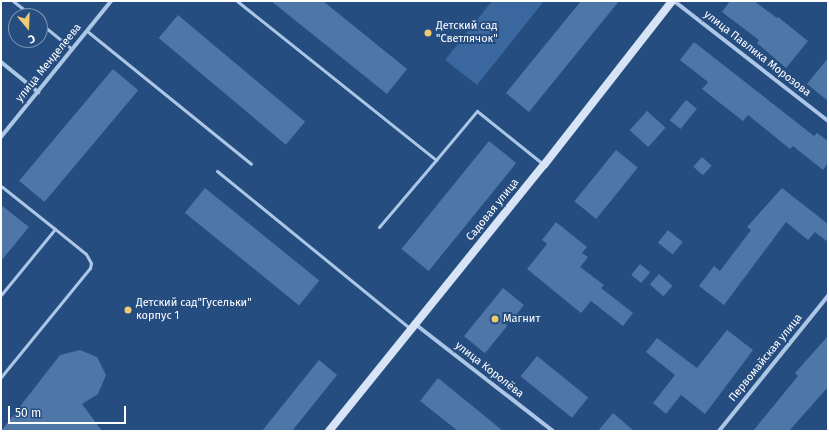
<!DOCTYPE html>
<meta charset="utf-8">
<style>
body{margin:0}
#map{position:relative;width:829px;height:432px;overflow:hidden;background:#264d80;font-family:"Fira Sans",sans-serif}
div>[style]{position:absolute}
[style*='--x']{left:calc(var(--x)*1px);top:calc(var(--y)*1px);width:calc(var(--w)*1px);rotate:calc(var(--a)*1deg)}
.green>*{inset:0;background:#3a679d}
.building>*{inset:0;background:#4e77a8;transform-origin:0 0}
.lane>*{height:3px;margin:-1.5px;padding:0 1.5px;transform-origin:1.5px;border-radius:1.5px;background:#acc7e6}
.street>*{height:4px;margin:-2px;padding:0 2px;transform-origin:2px;border-radius:2px;background:#acc7e6}
.secondary>*{height:8px;margin:-4px;padding:0 4px;transform-origin:4px;border-radius:4px;background:#d6e4f5}
.dots>*{width:11px;height:11px;translate:-50% -50%;box-sizing:border-box;border:2px solid #264d80;border-radius:50%}
span{translate:-50% -50%;white-space:nowrap;text-align:center;line-height:1.15;-webkit-text-stroke:4px #264d80;paint-order:stroke}
.poi-label{font-size:11px;color:#fff}
.left{translate:0 -50%;text-align:left}
.street-label{font-size:11px;color:#fff}
.frame{position:absolute;inset:0;border:2px solid #fff;pointer-events:none}
.north{position:absolute;left:8px;top:8px;width:40px;height:40px;box-sizing:border-box;background:#264d80;border:1px solid #7d94b3;border-radius:50%;rotate:161deg;font-size:11px;font-weight:700;line-height:16px;text-align:center;color:#fff}
.north::after{content:'';display:block;margin:auto;width:14px;height:18px;background:#efca71;clip-path:polygon(50% 0,100% 100%,50% 72%,0 100%)}
.scale{position:absolute;left:8px;top:406px;width:118px;height:18px;box-sizing:border-box;border:2px solid #fff;border-top:0;padding-left:5px;font-size:12px;line-height:14px;white-space:nowrap;color:#fff;-webkit-text-stroke:3px #264d80;paint-order:stroke}
</style>
<div id="map">
<div class="green">
<i style="clip-path:polygon(492px 1px,544px 1px,477px 85px,445px 60px)"></i>
</div>
<div class="building">
<i style="clip-path:polygon(271px 1px,323px 1px,407px 69px,387px 94px)"></i>
<i style="clip-path:polygon(581px 1px,619px 1px,529px 112px,506px 93px)"></i>
<i style="clip-path:polygon(730px 1px,754px 1px,777px 18px,778px 17px,808px 41px,786px 68px,757px 43px,759px 40px,722px 12px)"></i>
<i style="left:178px;top:15px;width:166px;height:30px;rotate:40deg"></i>
<i style="clip-path:polygon(694px 42px,814px 136px,817px 133px,828px 141px,828px 163px,823px 170px,793px 146px,790px 149px,748px 115px,743px 121px,702px 89px,708px 82px,680px 60px)"></i>
<i style="clip-path:polygon(828px 58px,828px 101px,807px 84px)"></i>
<i style="left:113px;top:69px;width:33px;height:146px;rotate:40deg"></i>
<i style="left:686px;top:100px;width:14px;height:26px;rotate:39deg"></i>
<i style="left:647px;top:111px;width:25px;height:26px;rotate:42deg"></i>
<i style="left:489px;top:141px;width:35px;height:139px;rotate:39deg"></i>
<i style="left:616px;top:150px;width:28px;height:66px;rotate:39deg"></i>
<i style="left:702px;top:157px;width:13px;height:13px;rotate:42deg"></i>
<i style="left:205px;top:188px;width:147px;height:32px;rotate:39deg"></i>
<i style="clip-path:polygon(782px 188px,828px 224px,828px 242px,815px 232px,808px 240px,786px 222px,724px 305px,699px 286px,714px 266px,720px 271px,751px 230px,747px 227px)"></i>
<i style="clip-path:polygon(1px 205px,29px 227px,1px 261px)"></i>
<i style="clip-path:polygon(556px 222px,587px 247px,582px 253px,588px 257px,580px 267px,604px 285px,601px 288px,633px 313px,623px 326px,591px 301px,581px 313px,527px 269px,547px 244px,542px 240px)"></i>
<i style="left:668px;top:230px;width:19px;height:16px;rotate:39deg"></i>
<i style="left:640px;top:264px;width:13px;height:14px;rotate:39deg"></i>
<i style="left:659px;top:274px;width:18px;height:14px;rotate:41deg"></i>
<i style="left:503px;top:288px;width:27px;height:62px;rotate:39deg"></i>
<i style="clip-path:polygon(727px 330px,753px 350px,705px 414px,681px 395px,666px 414px,653px 403px,675px 375px,646px 352px,657px 338px,697px 368px)"></i>
<i style="clip-path:polygon(828px 336px,828px 387px,789px 431px,753px 431px,798px 376px,795px 373px)"></i>
<i style="clip-path:polygon(80px 350px,97px 357px,106px 375px,98px 394px,82px 404px,102px 431px,1px 431px,60px 355px)"></i>
<i style="left:537px;top:356px;width:66px;height:26px;rotate:39deg"></i>
<i style="clip-path:polygon(319px 360px,337px 375px,292px 431px,262px 431px)"></i>
<i style="clip-path:polygon(438px 378px,470px 404px,503px 431px,458px 431px,420px 401px)"></i>
<i style="clip-path:polygon(613px 413px,634px 431px,598px 431px)"></i>
</div>
<div class="lane">
<i style="--x:13;--y:1;--w:24;--a:38"></i>
<i style="--x:237;--y:1;--w:255;--a:38.6"></i>
<i style="--x:436;--y:160;--w:64;--a:-50.1"></i>
<i style="--x:477;--y:111;--w:85;--a:38.8"></i>
<i style="--x:40;--y:23;--w:41;--a:39.1"></i>
<i style="--x:87;--y:31;--w:211;--a:39"></i>
<i style="--x:217;--y:171;--w:250;--a:39.2"></i>
<i style="--x:1;--y:186;--w:69;--a:38.5"></i>
<i style="--x:55;--y:229;--w:85;--a:129.3"></i>
<i style="--x:379;--y:227;--w:88;--a:-49.6"></i>
<i style="--x:1;--y:377;--w:141;--a:-50.8"></i>
<i style="--x:90;--y:268;--w:5;--a:-79"></i>
<i style="--x:91;--y:263;--w:10;--a:-119"></i>
<i style="--x:86;--y:254;--w:40;--a:-141"></i>
</div>
<div class="street">
<i style="--x:674;--y:1;--w:195;--a:37.9"></i>
<i style="--x:1;--y:62;--w:48;--a:39"></i>
<i style="--x:1;--y:137;--w:175;--a:-51"></i>
<i style="--x:415;--y:324;--w:175;--a:37.8"></i>
<i style="--x:719;--y:431;--w:174;--a:-51.1"></i>
</div>
<div class="secondary">
<i style="--x:329;--y:431;--w:342;--a:-51.1"></i>
<i style="--x:544;--y:165;--w:208;--a:-52"></i>
</div>
<div class="dots">
<i style="left:428px;top:33px;background:#efca71"></i>
<i style="left:128px;top:310px;background:#efca71"></i>
<i style="left:495px;top:319px;background:#efca71"></i>
</div>
<div class="poi-label">
<span class="left" style="left:436px;top:33px">Детский сад<br>"Светлячок"</span>
<span class="left" style="left:136px;top:310px">Детский сад"Гусельки"<br>корпус 1</span>
<span class="left" style="left:503px;top:319px">Магнит</span>
</div>
<div class="street-label">
<span style="left:757px;top:54px;rotate:38deg">улица Павлика Морозова</span>
<span style="left:49px;top:63px;rotate:-51deg">улица Менделеева</span>
<span style="left:493px;top:210px;rotate:-51deg">Садовая улица</span>
<span style="left:766px;top:358px;rotate:-51deg">Первомайская улица</span>
<span style="left:489px;top:370px;rotate:38deg">улица Королёва</span>
</div>
<div class="frame"></div>
<div class="north">С</div>
<div class="scale">50 m</div>
</div>
